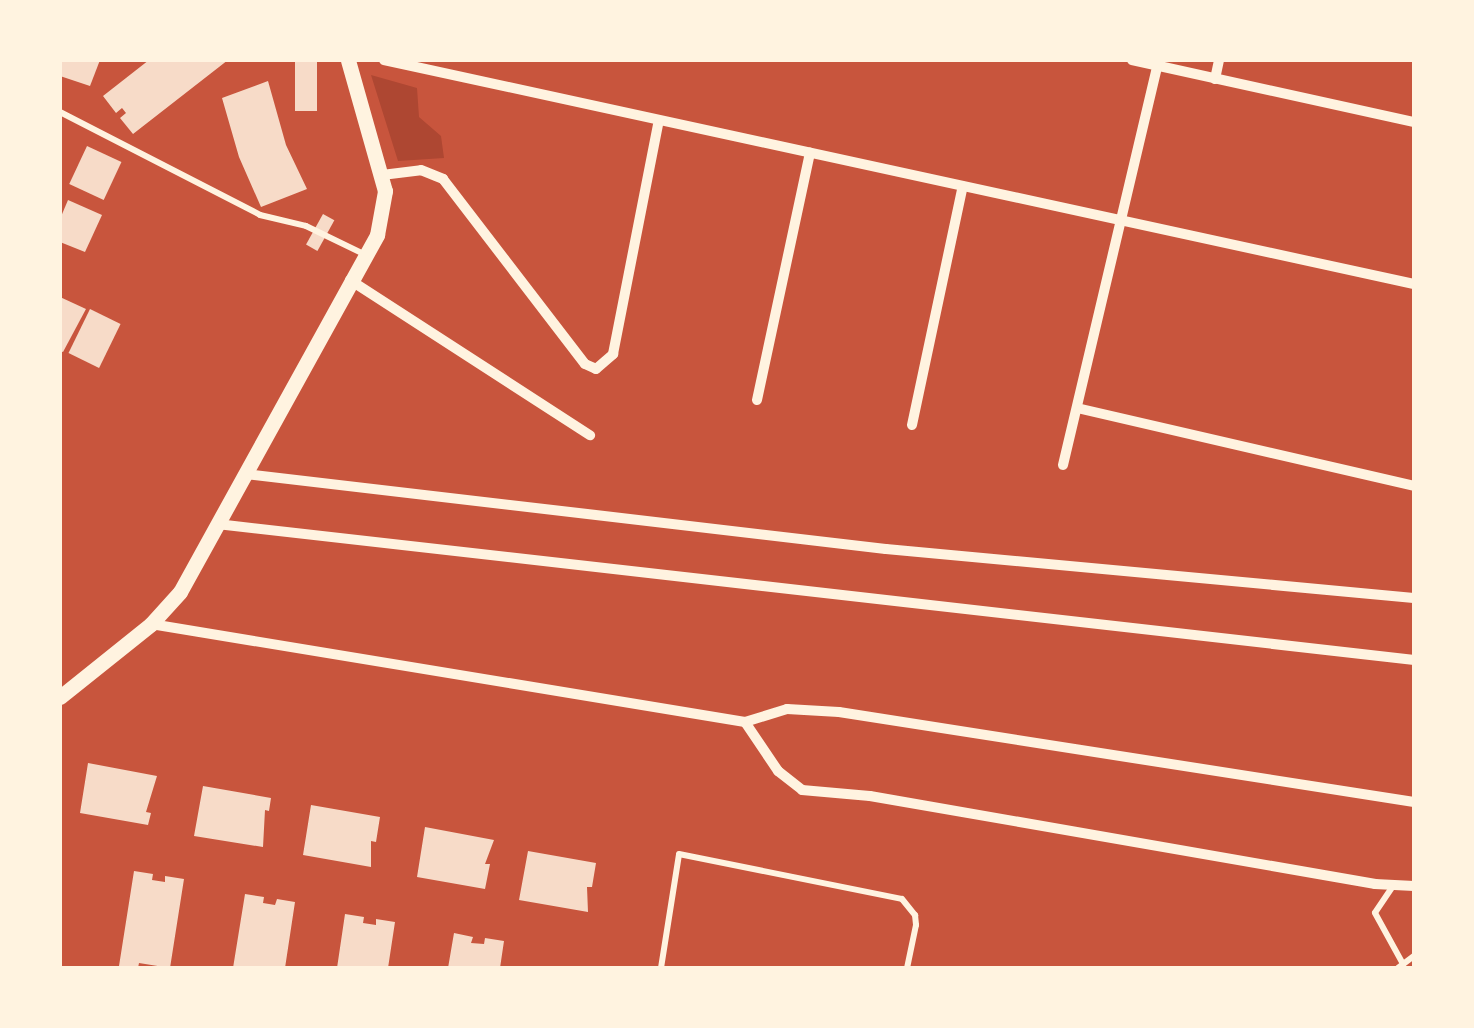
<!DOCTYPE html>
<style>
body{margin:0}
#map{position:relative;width:1474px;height:1028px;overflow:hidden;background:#c8553d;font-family:Cabin,sans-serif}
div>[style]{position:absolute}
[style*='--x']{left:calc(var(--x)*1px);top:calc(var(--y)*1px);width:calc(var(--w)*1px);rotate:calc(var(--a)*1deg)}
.green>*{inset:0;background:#ae4732}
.building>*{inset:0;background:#f7dbc8;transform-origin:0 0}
.service>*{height:6px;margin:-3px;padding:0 3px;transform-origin:3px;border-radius:3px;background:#fff3e0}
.minor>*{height:10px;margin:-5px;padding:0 5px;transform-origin:5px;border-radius:5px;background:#fff3e0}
.tertiary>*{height:15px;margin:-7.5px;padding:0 7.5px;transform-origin:7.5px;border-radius:7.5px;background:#fff3e0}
span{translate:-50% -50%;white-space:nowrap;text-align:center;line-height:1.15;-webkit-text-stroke:8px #fff3e0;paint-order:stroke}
.frame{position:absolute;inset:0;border:62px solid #fff3e0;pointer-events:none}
</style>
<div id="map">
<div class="green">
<i style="clip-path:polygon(371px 75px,417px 88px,419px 117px,441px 136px,444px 158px,398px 161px)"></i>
</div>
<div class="building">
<i style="clip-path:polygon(60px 60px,100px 60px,90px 86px,60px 76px)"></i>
<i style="clip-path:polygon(149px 60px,228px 60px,133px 134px,120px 118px,126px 113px,122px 108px,116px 113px,103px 96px)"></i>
<i style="left:295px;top:60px;width:22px;height:51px"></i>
<i style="clip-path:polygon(268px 81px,286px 145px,307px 189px,261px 207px,239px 157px,222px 98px)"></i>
<i style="left:87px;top:146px;width:38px;height:42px;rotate:25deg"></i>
<i style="clip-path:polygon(68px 200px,102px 215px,85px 252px,60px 242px,60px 219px)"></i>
<i style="left:323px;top:214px;width:13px;height:35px;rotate:29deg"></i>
<i style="clip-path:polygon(60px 297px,86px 309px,63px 352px,60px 351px)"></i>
<i style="left:90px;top:309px;width:34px;height:49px;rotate:26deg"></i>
<i style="clip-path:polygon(88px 763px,157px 776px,146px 812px,151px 813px,148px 825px,80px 813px)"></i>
<i style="clip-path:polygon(203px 786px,271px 798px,269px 811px,265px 810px,263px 847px,194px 836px)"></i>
<i style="clip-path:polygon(311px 805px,380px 817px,376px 842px,371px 841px,371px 867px,303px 855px)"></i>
<i style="clip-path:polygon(425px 827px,494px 840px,485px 864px,490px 864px,485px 889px,417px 877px)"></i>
<i style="clip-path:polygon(528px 851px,596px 863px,592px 887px,587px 887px,588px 912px,519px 900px)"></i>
<i style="clip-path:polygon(134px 871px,153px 874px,152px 880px,165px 882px,165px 876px,184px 879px,170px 968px,139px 963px,138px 968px,119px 966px)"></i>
<i style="clip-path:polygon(245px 894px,264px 897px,263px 903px,275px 905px,277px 899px,295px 902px,285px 968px,233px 968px)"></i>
<i style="clip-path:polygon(345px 914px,364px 917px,363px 923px,376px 925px,376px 919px,395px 922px,388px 968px,337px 968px)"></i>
<i style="clip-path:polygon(454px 933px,473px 937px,471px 943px,484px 944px,485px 938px,504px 941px,500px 968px,448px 968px)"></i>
</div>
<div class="service">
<i style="--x:60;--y:112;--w:225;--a:27.2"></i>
<i style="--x:260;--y:215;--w:47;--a:13.4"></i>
<i style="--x:306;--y:226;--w:64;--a:25.8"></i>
<i style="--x:1393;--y:886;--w:32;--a:124"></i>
<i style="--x:1375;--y:913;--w:58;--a:61.2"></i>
<i style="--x:661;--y:968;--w:115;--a:-81"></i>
<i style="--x:679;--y:854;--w:227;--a:11.4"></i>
<i style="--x:902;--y:899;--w:21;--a:51"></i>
<i style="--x:915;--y:915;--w:10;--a:84"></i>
<i style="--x:916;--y:925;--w:44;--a:101.8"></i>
<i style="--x:1398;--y:968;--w:20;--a:-37"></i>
</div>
<div class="minor">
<i style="--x:384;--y:60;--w:1054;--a:12.27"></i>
<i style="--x:1132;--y:60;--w:289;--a:12.4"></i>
<i style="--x:1215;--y:79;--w:19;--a:-78"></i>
<i style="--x:382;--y:175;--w:39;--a:-7"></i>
<i style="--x:421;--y:170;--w:24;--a:22"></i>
<i style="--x:443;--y:179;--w:233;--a:52.5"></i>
<i style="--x:585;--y:364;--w:12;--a:24"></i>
<i style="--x:596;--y:369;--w:23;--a:-41"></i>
<i style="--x:613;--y:354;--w:238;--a:-78.9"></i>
<i style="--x:350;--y:280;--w:286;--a:32.9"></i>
<i style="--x:757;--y:400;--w:253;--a:-77.9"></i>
<i style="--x:1077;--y:408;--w:346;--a:13"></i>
<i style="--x:912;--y:425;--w:244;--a:-78"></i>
<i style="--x:1063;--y:465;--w:409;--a:-76.7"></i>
<i style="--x:246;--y:474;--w:644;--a:6.68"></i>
<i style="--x:886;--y:549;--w:530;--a:5.3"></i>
<i style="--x:217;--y:524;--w:1205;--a:6.48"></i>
<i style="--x:151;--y:624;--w:602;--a:9.37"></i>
<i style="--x:745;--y:722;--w:44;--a:-17.2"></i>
<i style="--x:787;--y:709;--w:52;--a:3.3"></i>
<i style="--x:839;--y:712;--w:582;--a:8.9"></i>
<i style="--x:745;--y:722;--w:59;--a:56"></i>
<i style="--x:778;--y:771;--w:31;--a:38"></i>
<i style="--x:802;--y:790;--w:68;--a:5"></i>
<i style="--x:870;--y:796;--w:513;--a:9.88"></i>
<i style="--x:1375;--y:884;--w:39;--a:3"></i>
</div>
<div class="tertiary">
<i style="--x:60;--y:697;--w:117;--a:-38.7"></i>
<i style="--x:151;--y:624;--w:43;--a:-47.8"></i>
<i style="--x:180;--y:592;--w:408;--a:-61.1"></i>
<i style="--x:377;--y:235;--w:45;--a:-79.7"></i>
<i style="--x:385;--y:191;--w:136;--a:-105.8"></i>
</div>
<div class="frame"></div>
</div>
